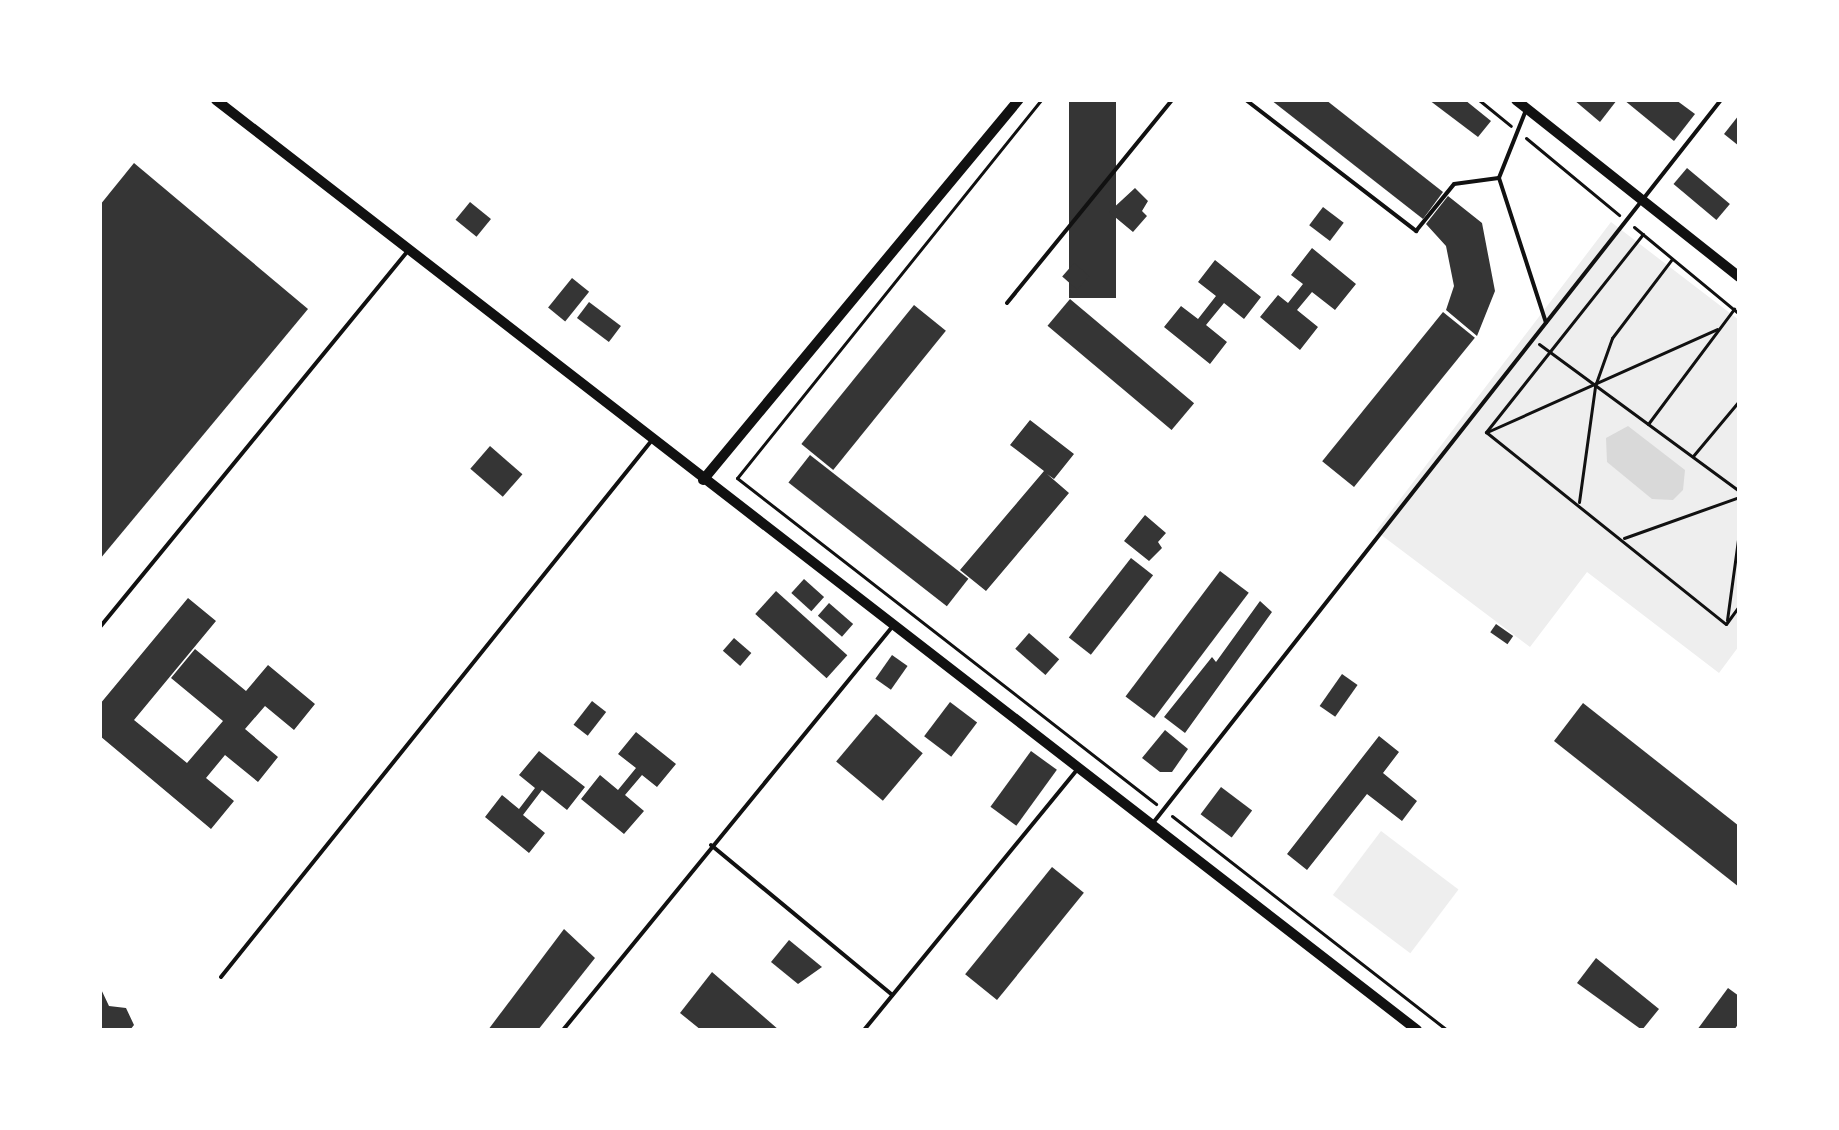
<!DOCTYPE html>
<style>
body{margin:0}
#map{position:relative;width:1839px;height:1130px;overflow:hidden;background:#fff;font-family:Commissioner,sans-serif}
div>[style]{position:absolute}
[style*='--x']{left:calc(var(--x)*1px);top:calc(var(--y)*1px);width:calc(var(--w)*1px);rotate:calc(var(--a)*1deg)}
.green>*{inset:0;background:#eee;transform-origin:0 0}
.water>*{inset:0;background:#d9d9d9}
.building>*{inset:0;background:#353535;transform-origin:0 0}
.path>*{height:3px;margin:-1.5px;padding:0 1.5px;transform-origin:1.5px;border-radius:1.5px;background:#111}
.service>*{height:4px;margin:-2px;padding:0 2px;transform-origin:2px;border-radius:2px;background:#111}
.tertiary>*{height:10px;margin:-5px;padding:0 5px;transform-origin:5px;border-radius:5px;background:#111}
span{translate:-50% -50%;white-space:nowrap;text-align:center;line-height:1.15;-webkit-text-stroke:8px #fff;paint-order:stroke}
.frame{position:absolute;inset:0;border:102px solid #fff;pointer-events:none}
</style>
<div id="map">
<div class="green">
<i style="clip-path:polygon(1611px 222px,1739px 320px,1739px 646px,1719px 673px,1587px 572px,1530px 647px,1376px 531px)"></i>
<i style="left:1381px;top:831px;width:97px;height:80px;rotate:37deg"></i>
</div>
<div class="water">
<i style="clip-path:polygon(1628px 426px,1685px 470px,1683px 490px,1673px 500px,1652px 499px,1607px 462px,1606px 438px)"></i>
</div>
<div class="building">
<i style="left:1069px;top:100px;width:47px;height:198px"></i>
<i style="clip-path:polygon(1271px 100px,1326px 100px,1443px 192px,1423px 219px)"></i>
<i style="clip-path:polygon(1429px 100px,1465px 100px,1491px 121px,1478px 137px)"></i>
<i style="clip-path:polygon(1574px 100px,1617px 100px,1600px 122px)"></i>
<i style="clip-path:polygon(1624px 100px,1676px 100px,1695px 114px,1674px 141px)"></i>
<i style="clip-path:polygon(1739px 115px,1739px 146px,1724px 134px)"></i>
<i style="clip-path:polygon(134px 163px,308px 309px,100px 559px,100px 205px)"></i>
<i style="left:1687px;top:168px;width:56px;height:21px;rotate:40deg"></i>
<i style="clip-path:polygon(1135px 188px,1148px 201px,1142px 211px,1147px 216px,1133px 232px,1109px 212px)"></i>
<i style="clip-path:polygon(1448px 196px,1482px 223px,1495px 291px,1477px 336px,1446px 310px,1454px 286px,1446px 246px,1426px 224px)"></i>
<i style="left:470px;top:202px;width:27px;height:23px;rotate:39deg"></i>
<i style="left:1323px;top:207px;width:26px;height:23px;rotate:37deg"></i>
<i style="clip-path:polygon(1312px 248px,1356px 284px,1335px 310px,1312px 292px,1297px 310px,1318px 327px,1300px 350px,1260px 317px,1278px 295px,1288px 303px,1303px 284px,1291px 275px)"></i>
<i style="clip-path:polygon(1215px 260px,1261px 297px,1244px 319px,1224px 303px,1206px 325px,1227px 342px,1210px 364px,1164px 327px,1181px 306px,1198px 319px,1216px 296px,1198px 282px)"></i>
<i style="left:1074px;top:263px;width:20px;height:18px;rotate:41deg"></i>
<i style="left:572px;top:278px;width:22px;height:38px;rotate:39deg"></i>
<i style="left:1070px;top:299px;width:162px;height:35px;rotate:40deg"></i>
<i style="left:589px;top:302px;width:40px;height:20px;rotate:37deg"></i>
<i style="left:914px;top:305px;width:41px;height:179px;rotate:39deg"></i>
<i style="left:1443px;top:312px;width:41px;height:192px;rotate:39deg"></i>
<i style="clip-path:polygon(1030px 420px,1074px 454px,1054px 479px,1047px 474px,1069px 493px,986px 591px,960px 570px,1044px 471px,1010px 445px)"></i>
<i style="left:490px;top:446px;width:43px;height:30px;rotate:41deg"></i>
<i style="left:810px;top:455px;width:201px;height:35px;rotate:38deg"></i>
<i style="clip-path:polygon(1145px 515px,1166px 533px,1158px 542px,1162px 548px,1149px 561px,1124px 541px)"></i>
<i style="left:1131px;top:558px;width:28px;height:101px;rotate:38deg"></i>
<i style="left:1220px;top:571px;width:36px;height:157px;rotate:37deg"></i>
<i style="left:804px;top:579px;width:27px;height:19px;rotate:42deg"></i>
<i style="left:776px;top:591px;width:96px;height:31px;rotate:42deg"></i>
<i style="clip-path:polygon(188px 598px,216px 621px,134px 720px,187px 763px,223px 721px,171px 678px,195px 649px,246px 691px,268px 665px,315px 704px,294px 730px,265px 706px,245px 729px,278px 757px,258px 782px,225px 755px,206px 778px,234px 801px,211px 829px,100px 736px,100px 704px)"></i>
<i style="clip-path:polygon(1260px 601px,1272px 612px,1185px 733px,1164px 717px,1212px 657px,1216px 662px)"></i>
<i style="left:829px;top:603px;width:32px;height:17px;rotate:41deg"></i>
<i style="left:1496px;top:624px;width:21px;height:10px;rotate:35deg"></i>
<i style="left:1029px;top:633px;width:40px;height:21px;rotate:41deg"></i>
<i style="left:734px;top:638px;width:23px;height:17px;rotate:41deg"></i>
<i style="left:892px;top:655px;width:19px;height:29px;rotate:35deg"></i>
<i style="left:1342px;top:674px;width:19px;height:39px;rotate:35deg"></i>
<i style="left:592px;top:701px;width:18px;height:30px;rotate:38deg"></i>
<i style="left:950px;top:702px;width:34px;height:43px;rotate:37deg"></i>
<i style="clip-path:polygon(1583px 703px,1739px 826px,1739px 887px,1554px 741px)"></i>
<i style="left:876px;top:714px;width:61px;height:62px;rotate:40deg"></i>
<i style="clip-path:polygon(1165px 730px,1188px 749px,1172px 772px,1160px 772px,1142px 758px)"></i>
<i style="clip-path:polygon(636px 732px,676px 764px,657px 787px,642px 775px,625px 795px,644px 811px,624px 834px,581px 799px,600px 775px,618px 790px,636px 768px,618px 754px)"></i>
<i style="clip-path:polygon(1379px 736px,1399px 752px,1383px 773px,1417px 801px,1402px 821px,1367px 794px,1307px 870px,1287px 854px)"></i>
<i style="clip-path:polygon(539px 751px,585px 787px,567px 810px,542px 790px,523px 815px,545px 833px,529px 853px,485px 817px,502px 795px,519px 809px,535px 788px,519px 775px)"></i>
<i style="left:1031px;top:751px;width:32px;height:69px;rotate:36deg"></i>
<i style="left:1221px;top:787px;width:39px;height:34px;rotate:37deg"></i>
<i style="left:1052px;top:867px;width:41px;height:138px;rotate:39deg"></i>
<i style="clip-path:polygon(564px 929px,595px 958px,538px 1030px,488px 1030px)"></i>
<i style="clip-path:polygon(789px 940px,822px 967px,798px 984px,771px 962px)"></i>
<i style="clip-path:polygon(1596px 958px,1659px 1009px,1642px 1030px,1577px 983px)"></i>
<i style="clip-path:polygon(712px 972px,779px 1030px,701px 1030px,680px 1013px)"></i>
<i style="clip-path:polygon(100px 987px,109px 1006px,126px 1008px,134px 1025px,130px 1030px,100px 1030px)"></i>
<i style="clip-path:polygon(1728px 988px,1739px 996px,1739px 1023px,1734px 1030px,1697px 1030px)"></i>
</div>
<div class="path">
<i style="--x:1041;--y:100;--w:485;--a:128.8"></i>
<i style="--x:737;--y:478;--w:531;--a:37.88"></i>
<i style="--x:1479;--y:100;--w:41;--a:39.1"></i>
<i style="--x:1526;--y:138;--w:121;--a:39.6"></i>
<i style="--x:1634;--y:227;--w:136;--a:39.6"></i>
<i style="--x:1643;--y:234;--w:253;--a:128.4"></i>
<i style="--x:1486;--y:432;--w:307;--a:38.7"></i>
<i style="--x:1726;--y:624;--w:22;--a:-54"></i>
<i style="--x:1539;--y:344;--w:248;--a:36.3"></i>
<i style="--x:1648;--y:424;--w:144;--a:-53.2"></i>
<i style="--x:1487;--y:432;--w:252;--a:-24.1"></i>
<i style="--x:1693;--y:456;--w:72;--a:-50.1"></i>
<i style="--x:1579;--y:502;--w:117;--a:-82.1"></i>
<i style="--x:1595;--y:386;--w:51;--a:-70.5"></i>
<i style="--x:1612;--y:338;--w:99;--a:-52.8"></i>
<i style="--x:1624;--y:538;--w:122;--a:-19.6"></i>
<i style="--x:1727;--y:620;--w:89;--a:-82.2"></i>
<i style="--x:1172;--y:816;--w:348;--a:37.9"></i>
</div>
<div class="service">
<i style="--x:1246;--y:100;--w:215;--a:37.6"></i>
<i style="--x:1416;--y:231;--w:60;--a:-51"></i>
<i style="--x:1454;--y:184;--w:45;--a:-7.6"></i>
<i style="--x:1526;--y:110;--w:73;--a:111.7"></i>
<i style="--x:1499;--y:178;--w:152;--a:72"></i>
<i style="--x:1007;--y:303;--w:262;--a:-50.9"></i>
<i style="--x:100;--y:627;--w:485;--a:-50.7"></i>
<i style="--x:1153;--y:823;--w:919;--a:-51.85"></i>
<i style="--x:711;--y:845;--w:235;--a:39.6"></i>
<i style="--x:221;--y:977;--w:689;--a:-51.25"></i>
<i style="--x:563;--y:1030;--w:520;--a:-50.77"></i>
<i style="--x:864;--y:1030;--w:338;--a:-50.7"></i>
</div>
<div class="tertiary">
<i style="--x:216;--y:100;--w:1519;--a:37.75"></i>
<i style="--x:1516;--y:100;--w:285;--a:38.4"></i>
<i style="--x:703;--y:480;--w:494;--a:-50.3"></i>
</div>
<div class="frame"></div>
</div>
